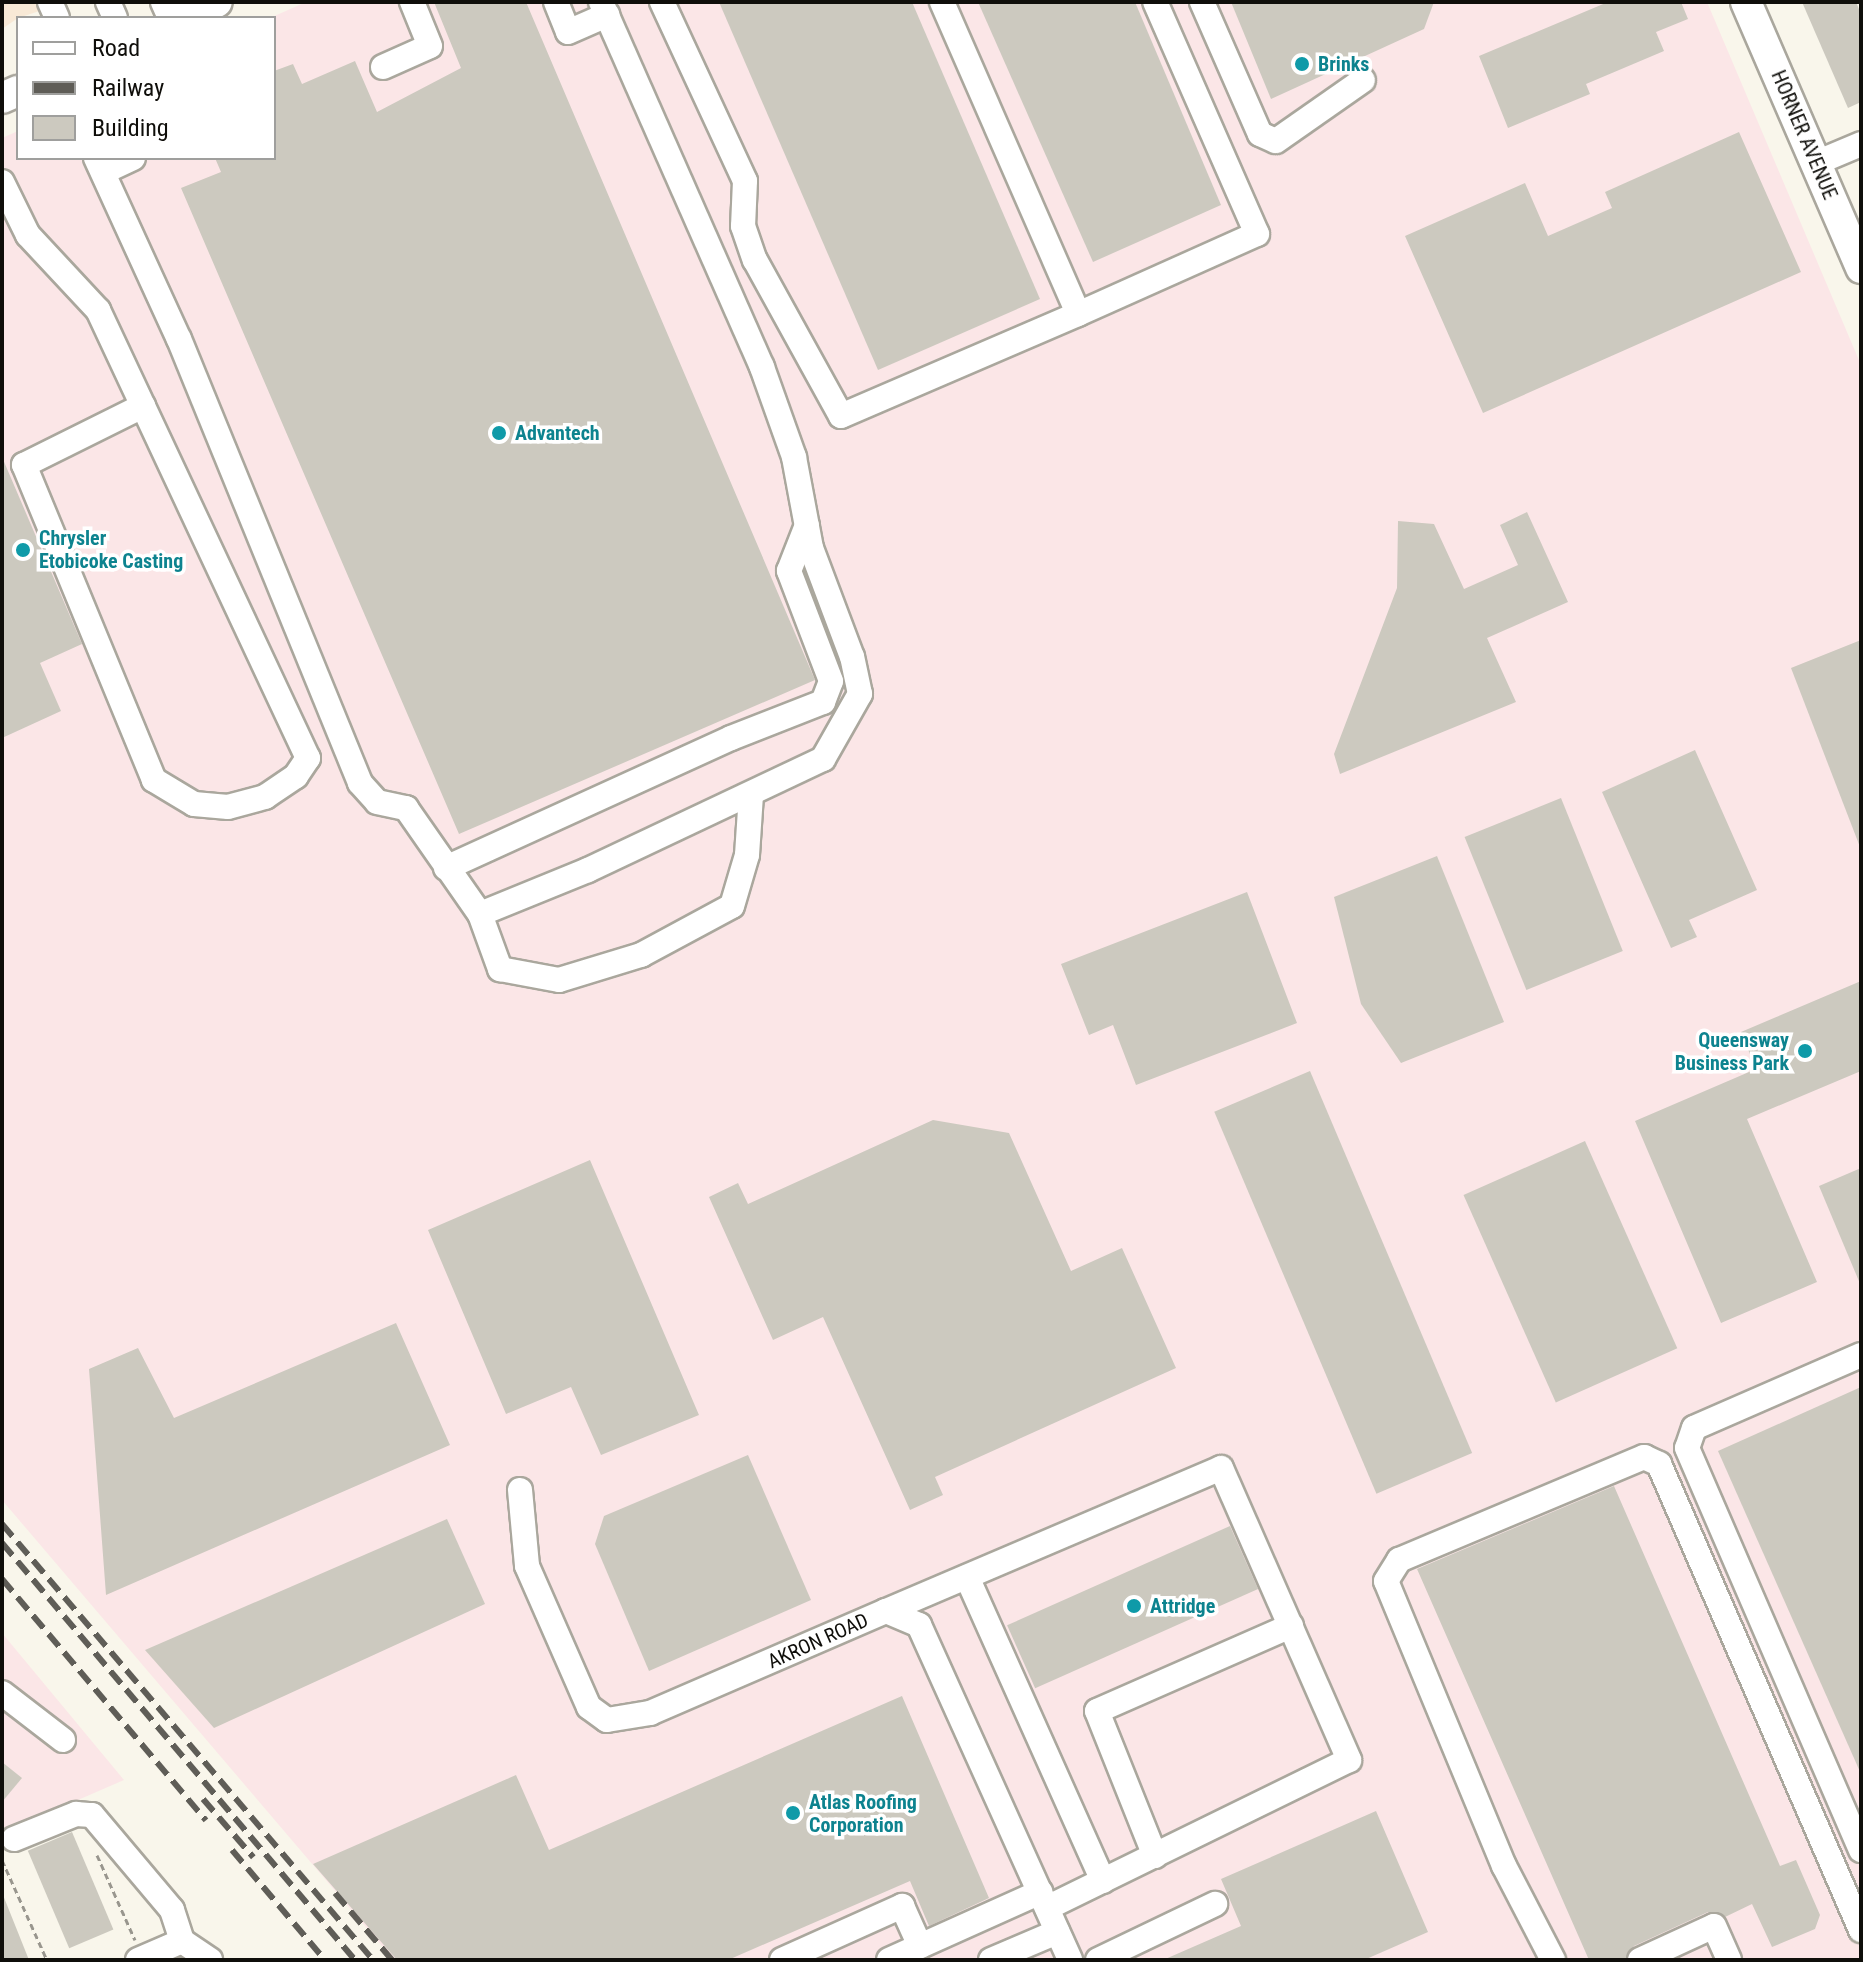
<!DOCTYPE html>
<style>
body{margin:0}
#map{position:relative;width:1863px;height:1962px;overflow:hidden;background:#f9f6eb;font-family:"Roboto Condensed",sans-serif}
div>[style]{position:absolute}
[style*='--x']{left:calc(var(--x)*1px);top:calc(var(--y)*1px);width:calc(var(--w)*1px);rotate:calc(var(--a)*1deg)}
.commercial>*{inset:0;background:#f8e9d6}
.industrial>*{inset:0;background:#fbe6e7}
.building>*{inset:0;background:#ccc9bf;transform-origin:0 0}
.path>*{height:3px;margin-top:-1.5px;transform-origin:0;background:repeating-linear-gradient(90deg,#99968e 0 6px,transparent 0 10px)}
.roads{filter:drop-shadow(2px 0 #aaa79d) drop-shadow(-2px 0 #aaa79d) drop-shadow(0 2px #aaa79d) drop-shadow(0 -2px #aaa79d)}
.minor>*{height:24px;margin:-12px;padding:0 12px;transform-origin:12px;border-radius:12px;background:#fff}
.major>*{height:30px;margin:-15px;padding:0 15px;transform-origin:15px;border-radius:15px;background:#fff}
.rail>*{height:6px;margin-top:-3px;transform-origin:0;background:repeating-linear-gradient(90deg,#5f5d57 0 16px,transparent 0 24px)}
.dots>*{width:22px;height:22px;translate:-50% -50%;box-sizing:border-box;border:4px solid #fff;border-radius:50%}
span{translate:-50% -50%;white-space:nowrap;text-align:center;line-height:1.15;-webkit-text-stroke:7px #fff;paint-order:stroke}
.culture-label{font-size:20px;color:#0d838f;font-weight:700}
.left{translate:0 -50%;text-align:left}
.right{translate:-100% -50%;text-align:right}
.street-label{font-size:20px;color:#0f0e0a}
.frame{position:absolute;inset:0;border:4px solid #0f0e0a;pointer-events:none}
.legend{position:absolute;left:16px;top:16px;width:260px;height:144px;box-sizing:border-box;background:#fff;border:2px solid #9f9f9d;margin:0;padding:10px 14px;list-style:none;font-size:24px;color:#0f0e0a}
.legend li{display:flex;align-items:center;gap:16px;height:40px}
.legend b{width:40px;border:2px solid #9f9f9d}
</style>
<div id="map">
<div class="commercial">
<i style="clip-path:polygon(2px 2px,67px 2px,18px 18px,2px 29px)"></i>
</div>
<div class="industrial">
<i style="clip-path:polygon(306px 2px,1707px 2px,1861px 365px,1861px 1960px,394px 1960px,2px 1500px,2px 138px,18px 131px,18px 158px,274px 158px,270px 18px)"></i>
<i style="clip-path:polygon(2px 1633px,124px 1780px,2px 1833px)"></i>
</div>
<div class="building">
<i style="clip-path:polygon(434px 2px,526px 2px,815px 680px,459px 834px,181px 188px,221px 172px,215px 158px,274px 158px,274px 71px,293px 64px,302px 84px,355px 61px,377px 112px,461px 68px)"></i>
<i style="clip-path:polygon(719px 2px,912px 2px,1040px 299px,878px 370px)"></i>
<i style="clip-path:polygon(978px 2px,1135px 2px,1221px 205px,1093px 262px)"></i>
<i style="clip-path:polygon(1231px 2px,1434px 2px,1424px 29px,1271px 99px)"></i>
<i style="clip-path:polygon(1608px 2px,1681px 2px,1688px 19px,1656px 32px,1664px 51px,1586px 84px,1590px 94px,1508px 128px,1479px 56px)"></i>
<i style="clip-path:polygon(1802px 2px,1856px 2px,1861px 14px,1861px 102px,1848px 108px)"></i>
<i style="clip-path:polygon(1739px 132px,1801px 272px,1483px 413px,1405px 236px,1525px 183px,1548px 236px,1612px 208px,1605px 192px)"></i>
<i style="clip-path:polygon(2px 457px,82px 644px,40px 663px,61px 711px,2px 738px)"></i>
<i style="clip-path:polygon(1527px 512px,1568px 602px,1487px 638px,1516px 702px,1340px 774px,1334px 754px,1397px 588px,1398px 521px,1434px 524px,1464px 589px,1518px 565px,1500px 525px)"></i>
<i style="clip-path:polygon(1861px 640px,1861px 846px,1860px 847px,1791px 668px)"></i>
<i style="clip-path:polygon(1695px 750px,1757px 890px,1689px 920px,1697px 937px,1671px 948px,1602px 792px)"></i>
<i style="left:1561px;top:798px;width:165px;height:104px;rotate:68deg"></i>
<i style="clip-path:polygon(1437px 856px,1504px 1022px,1401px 1063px,1361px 1004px,1334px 897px)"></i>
<i style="clip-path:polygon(1247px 892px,1297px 1023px,1136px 1085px,1113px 1025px,1089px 1035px,1061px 964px)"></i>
<i style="clip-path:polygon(1861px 981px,1861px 1071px,1747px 1119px,1817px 1282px,1721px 1323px,1635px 1121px,1756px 1069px,1741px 1032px)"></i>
<i style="left:1310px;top:1071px;width:415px;height:104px;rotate:67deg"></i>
<i style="clip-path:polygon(933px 1120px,1009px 1133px,1071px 1271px,1122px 1248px,1176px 1368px,935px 1477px,943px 1495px,910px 1510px,823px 1317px,773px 1340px,709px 1197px,738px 1183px,748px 1204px)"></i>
<i style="left:1585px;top:1141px;width:227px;height:133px;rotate:66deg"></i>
<i style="clip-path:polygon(590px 1160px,699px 1415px,601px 1455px,571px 1387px,506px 1414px,428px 1230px)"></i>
<i style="clip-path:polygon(1861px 1168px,1861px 1286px,1819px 1186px)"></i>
<i style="clip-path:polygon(396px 1323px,450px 1445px,106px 1595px,89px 1369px,138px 1348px,174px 1418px)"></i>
<i style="clip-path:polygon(1861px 1387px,1861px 1774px,1718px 1451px)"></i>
<i style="clip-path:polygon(748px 1455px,811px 1600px,649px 1671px,595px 1544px,604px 1516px)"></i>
<i style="clip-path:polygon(1614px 1486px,1780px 1866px,1796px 1860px,1820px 1915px,1815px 1929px,1772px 1947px,1752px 1904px,1725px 1917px,1708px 1912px,1634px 1946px,1625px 1960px,1589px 1960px,1417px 1569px)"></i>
<i style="clip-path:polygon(447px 1519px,485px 1604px,214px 1728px,145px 1650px)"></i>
<i style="left:1230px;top:1526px;width:69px;height:244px;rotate:66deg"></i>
<i style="clip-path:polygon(902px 1696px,989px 1898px,929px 1926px,910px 1881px,728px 1960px,397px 1960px,313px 1864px,516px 1775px,549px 1850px)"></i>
<i style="clip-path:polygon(2px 1762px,22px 1778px,2px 1802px)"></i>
<i style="clip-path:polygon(1376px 1811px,1428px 1932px,1364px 1960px,1163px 1960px,1241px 1926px,1221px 1879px)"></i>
<i style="left:72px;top:1832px;width:106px;height:48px;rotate:67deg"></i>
<i style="clip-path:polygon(2px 1895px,3px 1895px,29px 1960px,2px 1960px)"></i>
</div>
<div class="path">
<i style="--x:97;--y:1855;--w:93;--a:65.9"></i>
<i style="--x:2;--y:1860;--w:110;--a:65.8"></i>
</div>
<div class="roads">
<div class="minor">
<i style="--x:50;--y:2;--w:17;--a:66"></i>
<i style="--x:108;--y:2;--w:17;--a:66"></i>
<i style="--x:163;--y:2;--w:17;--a:66"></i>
<i style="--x:556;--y:2;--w:32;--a:68"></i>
<i style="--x:568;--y:32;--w:43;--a:-23.6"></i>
<i style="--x:662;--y:2;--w:197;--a:65.1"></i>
<i style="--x:745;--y:181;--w:45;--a:92.5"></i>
<i style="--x:743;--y:226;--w:36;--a:71"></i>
<i style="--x:755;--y:260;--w:178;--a:61.1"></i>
<i style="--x:841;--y:416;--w:258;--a:-23.3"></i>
<i style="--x:942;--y:2;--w:340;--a:66.4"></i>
<i style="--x:1078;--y:314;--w:196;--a:-24.1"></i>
<i style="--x:1257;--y:234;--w:253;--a:-113.7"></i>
<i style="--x:1202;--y:2;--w:144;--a:66.3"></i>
<i style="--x:1260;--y:134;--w:17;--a:24"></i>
<i style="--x:1276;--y:141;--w:106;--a:-35"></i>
<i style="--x:383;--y:67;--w:51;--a:-24.1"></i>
<i style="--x:430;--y:46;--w:48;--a:-112.2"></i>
<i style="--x:96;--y:158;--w:199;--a:65.4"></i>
<i style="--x:179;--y:339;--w:479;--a:67.8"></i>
<i style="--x:360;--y:783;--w:25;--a:48"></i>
<i style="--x:377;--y:802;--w:30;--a:12"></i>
<i style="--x:406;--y:808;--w:129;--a:55.1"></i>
<i style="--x:480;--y:914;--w:59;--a:70"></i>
<i style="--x:500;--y:969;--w:60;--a:10.6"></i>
<i style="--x:559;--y:980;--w:86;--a:-17"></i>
<i style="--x:641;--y:955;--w:103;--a:-28.3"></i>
<i style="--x:732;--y:906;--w:53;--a:-73.6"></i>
<i style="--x:747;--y:855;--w:61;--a:-86.2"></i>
<i style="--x:1816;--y:163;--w:49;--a:-22.9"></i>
<i style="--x:103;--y:172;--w:33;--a:-25"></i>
<i style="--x:2;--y:182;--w:59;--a:63.9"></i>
<i style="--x:28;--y:235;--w:103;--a:47"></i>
<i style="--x:98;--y:310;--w:495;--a:64.9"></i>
<i style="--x:308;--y:758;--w:22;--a:124"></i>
<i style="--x:296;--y:776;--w:37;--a:146"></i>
<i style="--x:265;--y:797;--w:38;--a:165"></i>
<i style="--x:228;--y:807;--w:34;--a:-175"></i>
<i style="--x:194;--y:804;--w:47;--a:-149"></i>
<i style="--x:154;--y:780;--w:341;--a:-112.4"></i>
<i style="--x:24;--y:465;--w:133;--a:-26.4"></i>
<i style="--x:446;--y:868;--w:313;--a:-24.5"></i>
<i style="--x:731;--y:738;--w:99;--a:-21.4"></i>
<i style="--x:823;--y:702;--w:22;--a:-69"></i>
<i style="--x:831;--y:681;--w:118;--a:-110.9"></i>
<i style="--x:789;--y:571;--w:49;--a:-68.6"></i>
<i style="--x:480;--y:914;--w:117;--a:-22.2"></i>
<i style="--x:588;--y:870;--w:260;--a:-25.3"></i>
<i style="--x:823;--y:759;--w:75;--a:-60.4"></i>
<i style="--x:860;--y:694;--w:38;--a:-102"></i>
<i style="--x:852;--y:657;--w:116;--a:-110.6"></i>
<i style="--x:811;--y:548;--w:93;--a:-100.6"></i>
<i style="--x:794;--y:457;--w:96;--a:-109.6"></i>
<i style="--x:762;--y:367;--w:399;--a:-113.8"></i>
<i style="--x:1861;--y:1355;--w:182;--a:156.4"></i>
<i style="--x:1694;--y:1428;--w:21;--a:109"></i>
<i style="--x:1687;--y:1448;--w:438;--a:66.6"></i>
<i style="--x:520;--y:1490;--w:76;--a:84.7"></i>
<i style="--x:527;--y:1566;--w:154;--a:66.3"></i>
<i style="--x:589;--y:1707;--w:22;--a:36"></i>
<i style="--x:607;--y:1720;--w:44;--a:-9.2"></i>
<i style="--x:650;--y:1713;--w:257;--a:-23.4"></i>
<i style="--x:886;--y:1611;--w:36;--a:23"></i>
<i style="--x:919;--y:1625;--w:367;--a:65.7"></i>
<i style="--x:967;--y:1577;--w:333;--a:65.9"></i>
<i style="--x:886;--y:1611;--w:364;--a:-23.1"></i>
<i style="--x:1221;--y:1468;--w:319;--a:66.3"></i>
<i style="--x:1349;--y:1760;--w:336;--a:153.9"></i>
<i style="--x:2;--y:1693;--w:77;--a:37.6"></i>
<i style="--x:14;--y:1839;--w:67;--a:-22"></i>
<i style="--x:76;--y:1814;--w:16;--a:4"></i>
<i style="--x:92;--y:1815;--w:124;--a:49.9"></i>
<i style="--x:172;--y:1910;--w:33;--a:72"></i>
<i style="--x:182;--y:1941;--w:34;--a:34"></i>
<i style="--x:1155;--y:1856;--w:156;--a:-111.8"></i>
<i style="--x:1097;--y:1711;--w:212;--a:-23.7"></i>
<i style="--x:138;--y:1960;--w:48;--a:-23.4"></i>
<i style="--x:782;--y:1960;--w:132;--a:-24.2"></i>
<i style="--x:902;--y:1906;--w:44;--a:65.8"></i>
<i style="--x:889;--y:1960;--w:166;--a:-24.2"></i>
<i style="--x:991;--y:1960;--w:72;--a:-23"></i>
<i style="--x:1098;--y:1960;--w:130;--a:-25.6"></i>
<i style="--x:1553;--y:1960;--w:106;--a:-117.5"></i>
<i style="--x:1504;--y:1866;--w:308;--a:-112.5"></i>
<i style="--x:1386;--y:1581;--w:25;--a:-58"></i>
<i style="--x:1399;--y:1560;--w:266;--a:-22.8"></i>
<i style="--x:1644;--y:1457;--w:17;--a:25"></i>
<i style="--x:1659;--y:1464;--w:508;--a:66.56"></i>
<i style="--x:1640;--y:1960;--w:81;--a:-24.7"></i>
<i style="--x:1714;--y:1926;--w:37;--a:66"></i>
</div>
<div class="major">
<i style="--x:1746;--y:2;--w:290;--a:66.6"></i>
<i style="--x:181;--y:18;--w:39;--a:-24"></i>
<i style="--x:2;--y:98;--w:17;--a:-24"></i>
</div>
</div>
<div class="rail">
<i style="--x:2;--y:1524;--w:572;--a:49.6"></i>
<i style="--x:2;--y:1543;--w:546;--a:49.75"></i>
<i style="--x:2;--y:1579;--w:316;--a:49.8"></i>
<i style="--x:203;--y:1799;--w:77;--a:49.2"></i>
<i style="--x:232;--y:1850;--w:144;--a:49.8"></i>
<i style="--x:335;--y:1893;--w:88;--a:49.6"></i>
</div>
<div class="dots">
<i style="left:1302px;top:64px;background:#0f9aa8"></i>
<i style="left:499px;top:433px;background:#0f9aa8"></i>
<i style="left:23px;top:550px;background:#0f9aa8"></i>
<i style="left:1805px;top:1051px;background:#0f9aa8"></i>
<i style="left:1134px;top:1606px;background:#0f9aa8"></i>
<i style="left:793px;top:1813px;background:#0f9aa8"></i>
</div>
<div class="culture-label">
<span class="left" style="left:1318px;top:64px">Brinks</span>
<span class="left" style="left:515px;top:433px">Advantech</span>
<span class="left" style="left:39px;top:550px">Chrysler<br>Etobicoke Casting</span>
<span class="right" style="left:1789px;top:1052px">Queensway<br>Business Park</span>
<span class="left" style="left:1150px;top:1606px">Attridge</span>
<span class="left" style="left:809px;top:1814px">Atlas Roofing<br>Corporation</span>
</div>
<div class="street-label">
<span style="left:1804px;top:135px;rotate:67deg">HORNER AVENUE</span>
<span style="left:818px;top:1641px;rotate:-24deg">AKRON ROAD</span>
</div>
<div class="frame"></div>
<ul class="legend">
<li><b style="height:10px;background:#fff"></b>Road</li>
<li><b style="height:10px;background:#5f5d57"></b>Railway</li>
<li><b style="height:22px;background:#ccc9bf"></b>Building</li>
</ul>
</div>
